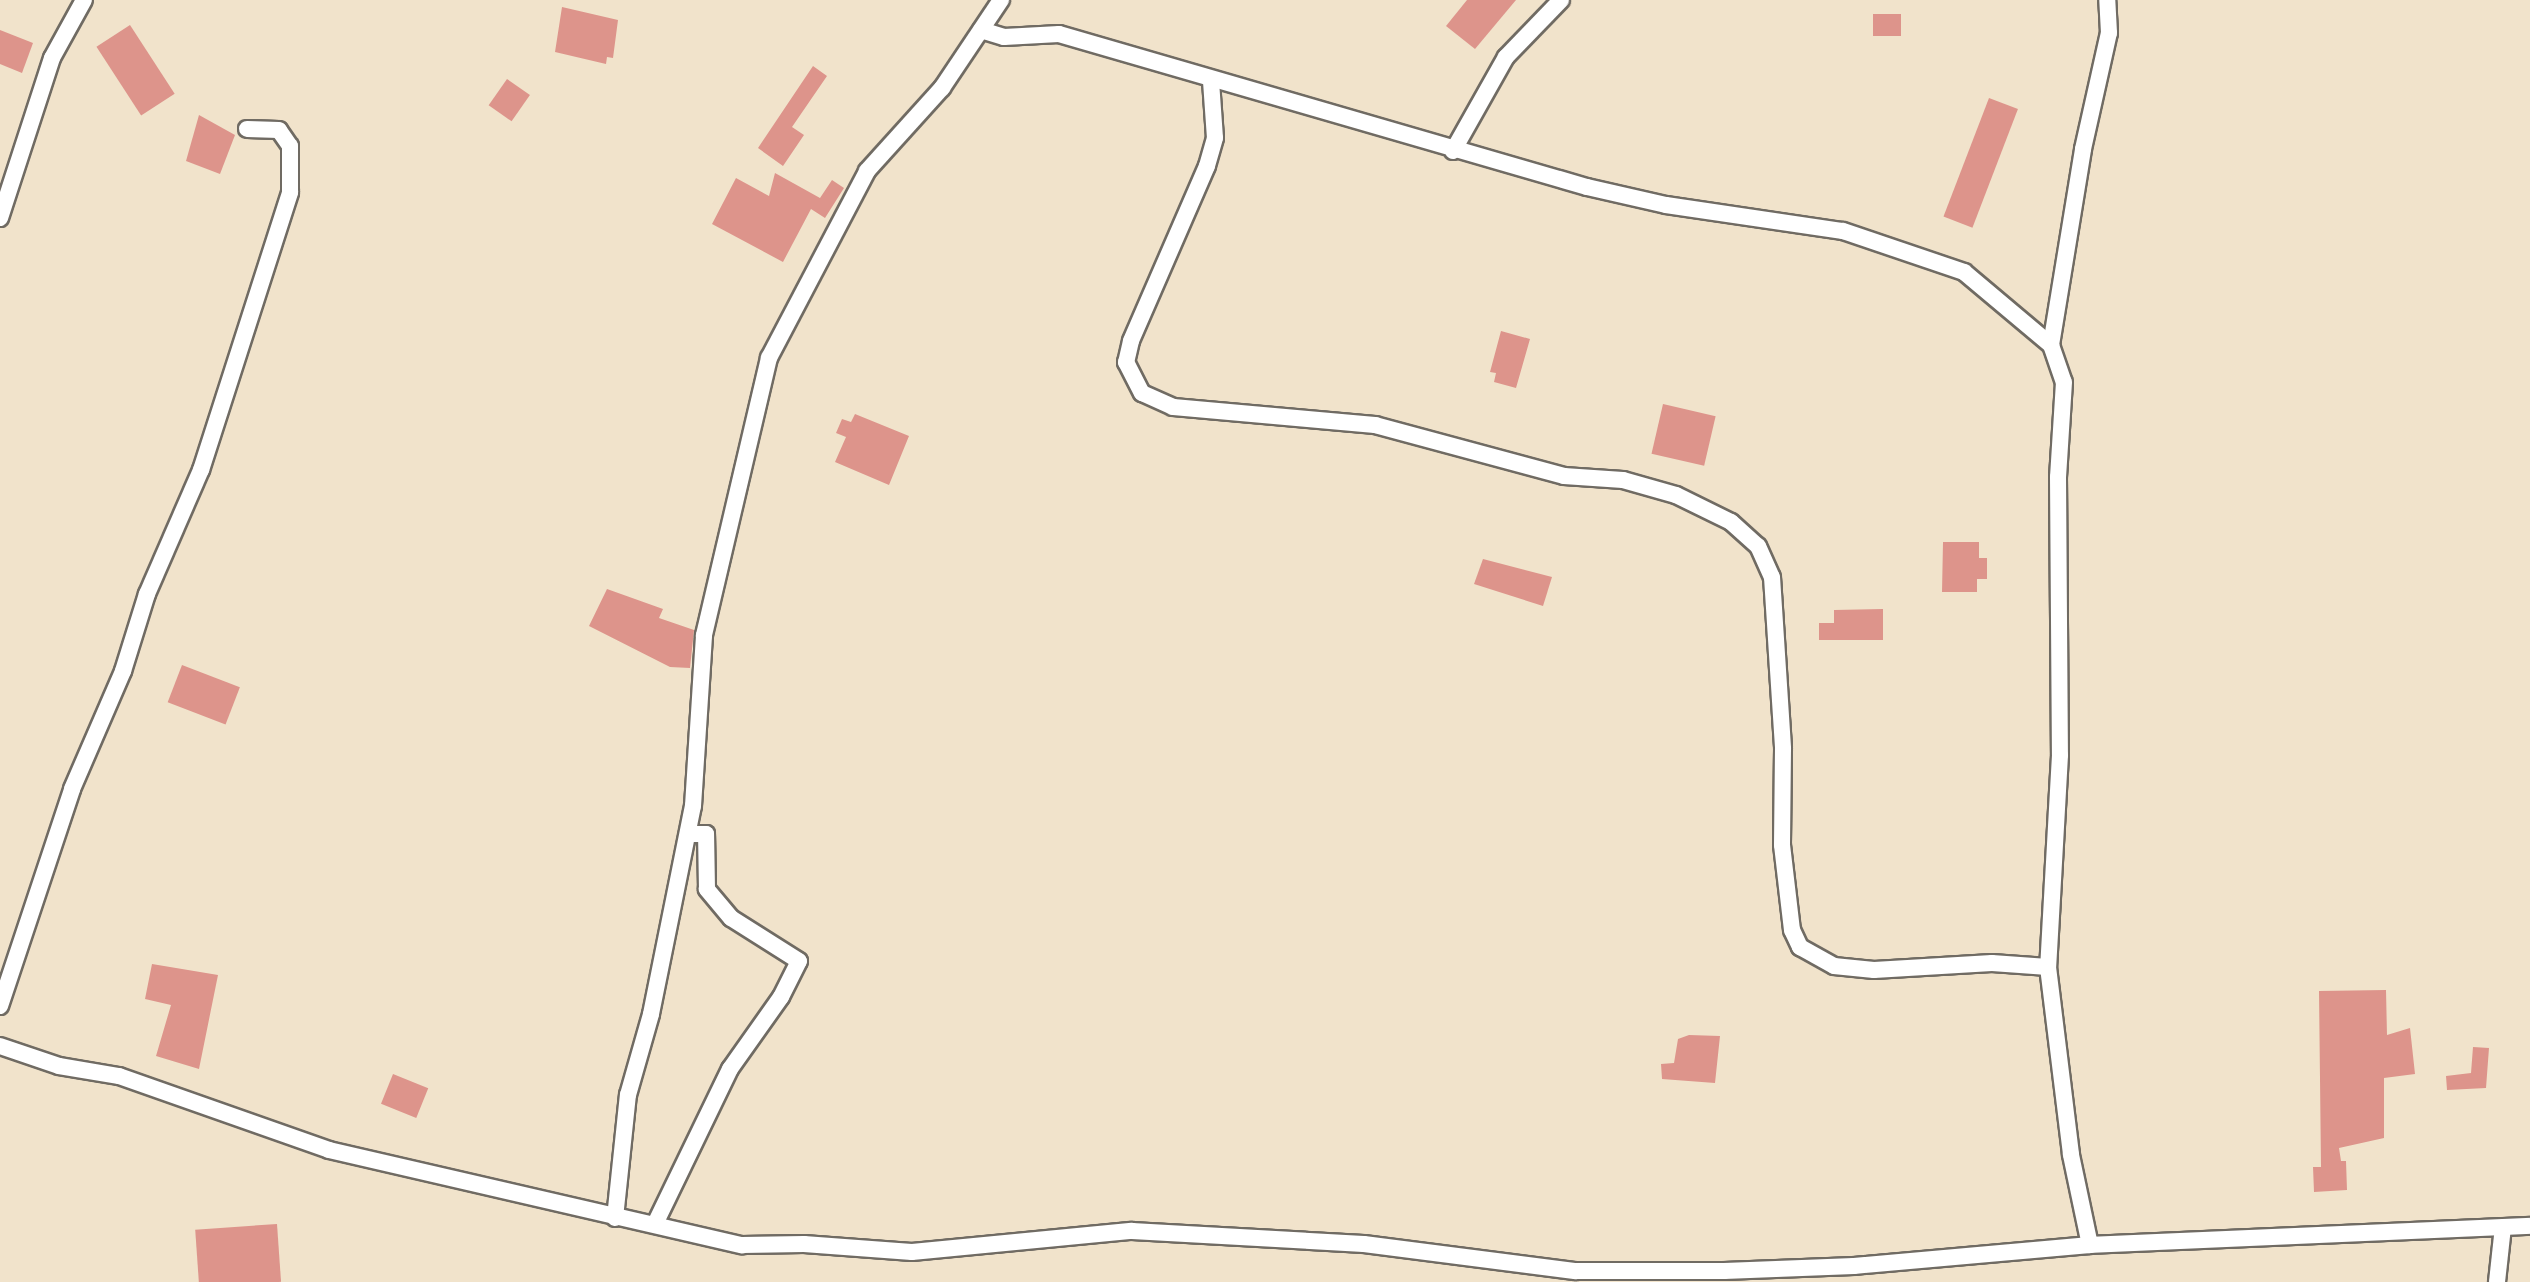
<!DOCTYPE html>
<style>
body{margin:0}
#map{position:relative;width:2530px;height:1282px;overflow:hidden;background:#f1e3cb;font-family:Pangolin,sans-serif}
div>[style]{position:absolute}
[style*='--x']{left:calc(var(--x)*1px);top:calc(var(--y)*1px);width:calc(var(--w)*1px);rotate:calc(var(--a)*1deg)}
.building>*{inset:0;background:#dd948b;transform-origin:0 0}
.roads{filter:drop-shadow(2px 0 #706b63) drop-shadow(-2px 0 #706b63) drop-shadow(0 2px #706b63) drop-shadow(0 -2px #706b63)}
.street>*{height:16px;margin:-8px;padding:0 8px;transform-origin:8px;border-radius:8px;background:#fff}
span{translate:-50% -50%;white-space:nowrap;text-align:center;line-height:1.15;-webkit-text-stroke:6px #f6f6f2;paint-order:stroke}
</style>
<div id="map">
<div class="building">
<i style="clip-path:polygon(1467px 0,1516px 0,1475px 49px,1446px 26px)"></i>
<i style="clip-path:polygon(562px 7px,618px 20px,613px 58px,607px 57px,606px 64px,555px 52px)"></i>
<i style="left:1873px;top:14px;width:28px;height:22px"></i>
<i style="left:130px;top:25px;width:82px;height:40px;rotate:57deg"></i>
<i style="clip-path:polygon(0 30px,33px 43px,22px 73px,0 64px)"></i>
<i style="clip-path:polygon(813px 66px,827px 76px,792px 127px,804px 135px,783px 166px,758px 148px)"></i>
<i style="left:507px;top:79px;width:28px;height:32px;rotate:35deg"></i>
<i style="left:1989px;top:98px;width:31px;height:127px;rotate:21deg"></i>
<i style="clip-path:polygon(199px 115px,235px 135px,220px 174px,186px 161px)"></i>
<i style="clip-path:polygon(775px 173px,820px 198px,832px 180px,844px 188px,825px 218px,811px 209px,783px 262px,712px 224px,736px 178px,769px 196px)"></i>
<i style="clip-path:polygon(1501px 331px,1530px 339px,1516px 388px,1494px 382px,1496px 373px,1490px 372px)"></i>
<i style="left:1663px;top:404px;width:54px;height:51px;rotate:13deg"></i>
<i style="clip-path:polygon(855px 414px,909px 436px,889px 485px,835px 462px,846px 437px,836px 433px,842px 419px,851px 422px)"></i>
<i style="clip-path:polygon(1943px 542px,1979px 542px,1979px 558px,1987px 558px,1987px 579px,1977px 579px,1977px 592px,1942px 592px)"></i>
<i style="clip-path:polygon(1483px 559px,1552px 577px,1543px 606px,1474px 584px)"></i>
<i style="clip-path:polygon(607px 589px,663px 609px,659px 618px,694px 630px,690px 668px,670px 667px,589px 626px)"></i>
<i style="clip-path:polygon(1883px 609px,1883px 640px,1819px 640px,1819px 623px,1834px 623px,1834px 610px)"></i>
<i style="left:182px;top:665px;width:62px;height:40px;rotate:21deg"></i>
<i style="clip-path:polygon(152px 964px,218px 975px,199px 1069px,156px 1056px,171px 1005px,145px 999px)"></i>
<i style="clip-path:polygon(2386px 990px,2387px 1035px,2410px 1028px,2415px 1074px,2384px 1078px,2384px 1138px,2339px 1148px,2341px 1161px,2346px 1161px,2347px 1190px,2314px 1192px,2313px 1167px,2321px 1167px,2319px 991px)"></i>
<i style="clip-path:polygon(1689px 1035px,1720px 1036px,1715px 1083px,1662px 1079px,1661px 1064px,1674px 1063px,1678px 1039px)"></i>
<i style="clip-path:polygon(2473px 1047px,2489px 1048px,2486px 1088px,2447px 1090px,2446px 1076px,2471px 1073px)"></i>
<i style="left:393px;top:1074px;width:38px;height:32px;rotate:22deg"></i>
<i style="left:277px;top:1224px;width:58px;height:82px;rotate:86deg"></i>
</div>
<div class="roads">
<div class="street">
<i style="--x:981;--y:30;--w:24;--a:17"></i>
<i style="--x:1004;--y:37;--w:55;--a:-3.1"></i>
<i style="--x:1059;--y:34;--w:550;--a:16.16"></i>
<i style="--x:1587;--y:187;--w:81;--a:12.8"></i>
<i style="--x:1666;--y:205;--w:179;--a:8.4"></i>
<i style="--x:1843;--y:231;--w:128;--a:18.7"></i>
<i style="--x:1964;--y:272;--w:114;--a:40"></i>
<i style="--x:2051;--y:345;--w:39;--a:71"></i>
<i style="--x:2064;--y:382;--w:95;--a:93.6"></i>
<i style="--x:2058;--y:477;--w:278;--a:89.6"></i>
<i style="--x:2060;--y:755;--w:212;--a:93.2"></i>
<i style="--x:2048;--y:967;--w:189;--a:83"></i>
<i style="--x:2071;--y:1155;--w:92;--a:78.1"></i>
<i style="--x:1211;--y:81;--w:57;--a:86"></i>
<i style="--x:1215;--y:138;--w:29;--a:106"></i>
<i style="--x:1207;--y:166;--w:191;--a:113.5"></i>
<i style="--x:1131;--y:341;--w:22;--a:103"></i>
<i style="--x:1126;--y:362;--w:35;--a:63"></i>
<i style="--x:1142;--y:393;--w:34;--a:24"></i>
<i style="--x:1173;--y:407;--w:203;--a:5.1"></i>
<i style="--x:1375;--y:425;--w:196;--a:15.1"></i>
<i style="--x:1564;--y:476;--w:59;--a:3.9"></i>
<i style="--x:1623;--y:480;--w:55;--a:15.8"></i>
<i style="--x:1676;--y:495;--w:61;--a:26.1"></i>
<i style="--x:1731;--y:522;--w:36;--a:42"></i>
<i style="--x:1758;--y:546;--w:34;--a:66"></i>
<i style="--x:1772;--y:577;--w:172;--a:86.3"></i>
<i style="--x:1783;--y:749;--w:96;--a:90.6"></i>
<i style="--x:1782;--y:845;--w:86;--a:83.3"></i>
<i style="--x:1792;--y:930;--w:19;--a:65"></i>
<i style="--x:1800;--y:947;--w:39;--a:29"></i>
<i style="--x:1834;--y:966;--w:40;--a:5.7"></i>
<i style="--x:1874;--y:970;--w:118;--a:-3.4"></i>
<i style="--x:1992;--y:963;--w:56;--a:4.1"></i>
<i style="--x:1453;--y:151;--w:108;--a:-60.6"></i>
<i style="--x:1506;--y:57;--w:79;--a:-46"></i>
<i style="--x:0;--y:218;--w:168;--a:-72"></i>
<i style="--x:52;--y:58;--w:66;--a:-61.1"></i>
<i style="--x:2051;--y:345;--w:199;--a:-80.7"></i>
<i style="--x:2083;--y:149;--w:119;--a:-77.4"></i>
<i style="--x:2109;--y:33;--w:33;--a:-93"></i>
<i style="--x:0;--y:1006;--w:229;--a:-71.6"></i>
<i style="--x:72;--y:789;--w:129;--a:-66.6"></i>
<i style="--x:123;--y:671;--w:81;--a:-72.7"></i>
<i style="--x:147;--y:594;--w:135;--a:-66.5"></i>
<i style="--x:201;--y:470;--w:292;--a:-72.2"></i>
<i style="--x:290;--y:192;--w:46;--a:-90"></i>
<i style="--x:290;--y:146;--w:19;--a:-125"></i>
<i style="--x:279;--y:130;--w:32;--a:-178"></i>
<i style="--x:0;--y:1046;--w:62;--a:18.7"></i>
<i style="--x:59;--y:1066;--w:61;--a:9.5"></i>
<i style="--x:119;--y:1076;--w:223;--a:19.4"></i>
<i style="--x:329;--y:1150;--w:424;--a:13"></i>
<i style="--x:742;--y:1245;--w:62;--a:-0.9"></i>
<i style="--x:804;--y:1244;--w:108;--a:4.2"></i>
<i style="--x:912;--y:1252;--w:221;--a:-5.5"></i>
<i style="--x:1132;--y:1231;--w:232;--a:3.2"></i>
<i style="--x:1364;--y:1244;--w:214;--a:7.3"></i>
<i style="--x:1576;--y:1271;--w:148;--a:0"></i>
<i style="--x:1724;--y:1271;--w:130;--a:-2.2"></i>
<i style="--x:1854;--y:1266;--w:237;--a:-5.1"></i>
<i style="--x:2090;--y:1245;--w:440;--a:-2.5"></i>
<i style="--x:615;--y:1218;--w:124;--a:-84"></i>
<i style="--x:628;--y:1095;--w:84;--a:-74.1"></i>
<i style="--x:651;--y:1014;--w:212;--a:-78.6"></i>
<i style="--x:693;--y:806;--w:171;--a:-86.3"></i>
<i style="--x:704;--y:635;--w:285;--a:-76.8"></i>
<i style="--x:769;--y:358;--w:211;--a:-62.3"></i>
<i style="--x:867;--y:171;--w:112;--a:-47.9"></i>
<i style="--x:942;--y:88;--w:106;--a:-56.2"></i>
<i style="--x:655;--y:1224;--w:172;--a:-64.2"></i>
<i style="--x:730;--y:1069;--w:88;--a:-54.7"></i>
<i style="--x:781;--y:997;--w:40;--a:-63.4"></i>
<i style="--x:799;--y:961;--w:80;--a:-147.7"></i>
<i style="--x:731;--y:918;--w:38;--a:-130"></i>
<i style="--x:707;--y:889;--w:55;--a:-91"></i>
<i style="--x:706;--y:834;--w:18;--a:180"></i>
<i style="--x:2497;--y:1282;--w:55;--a:-83.8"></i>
</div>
</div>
</div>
